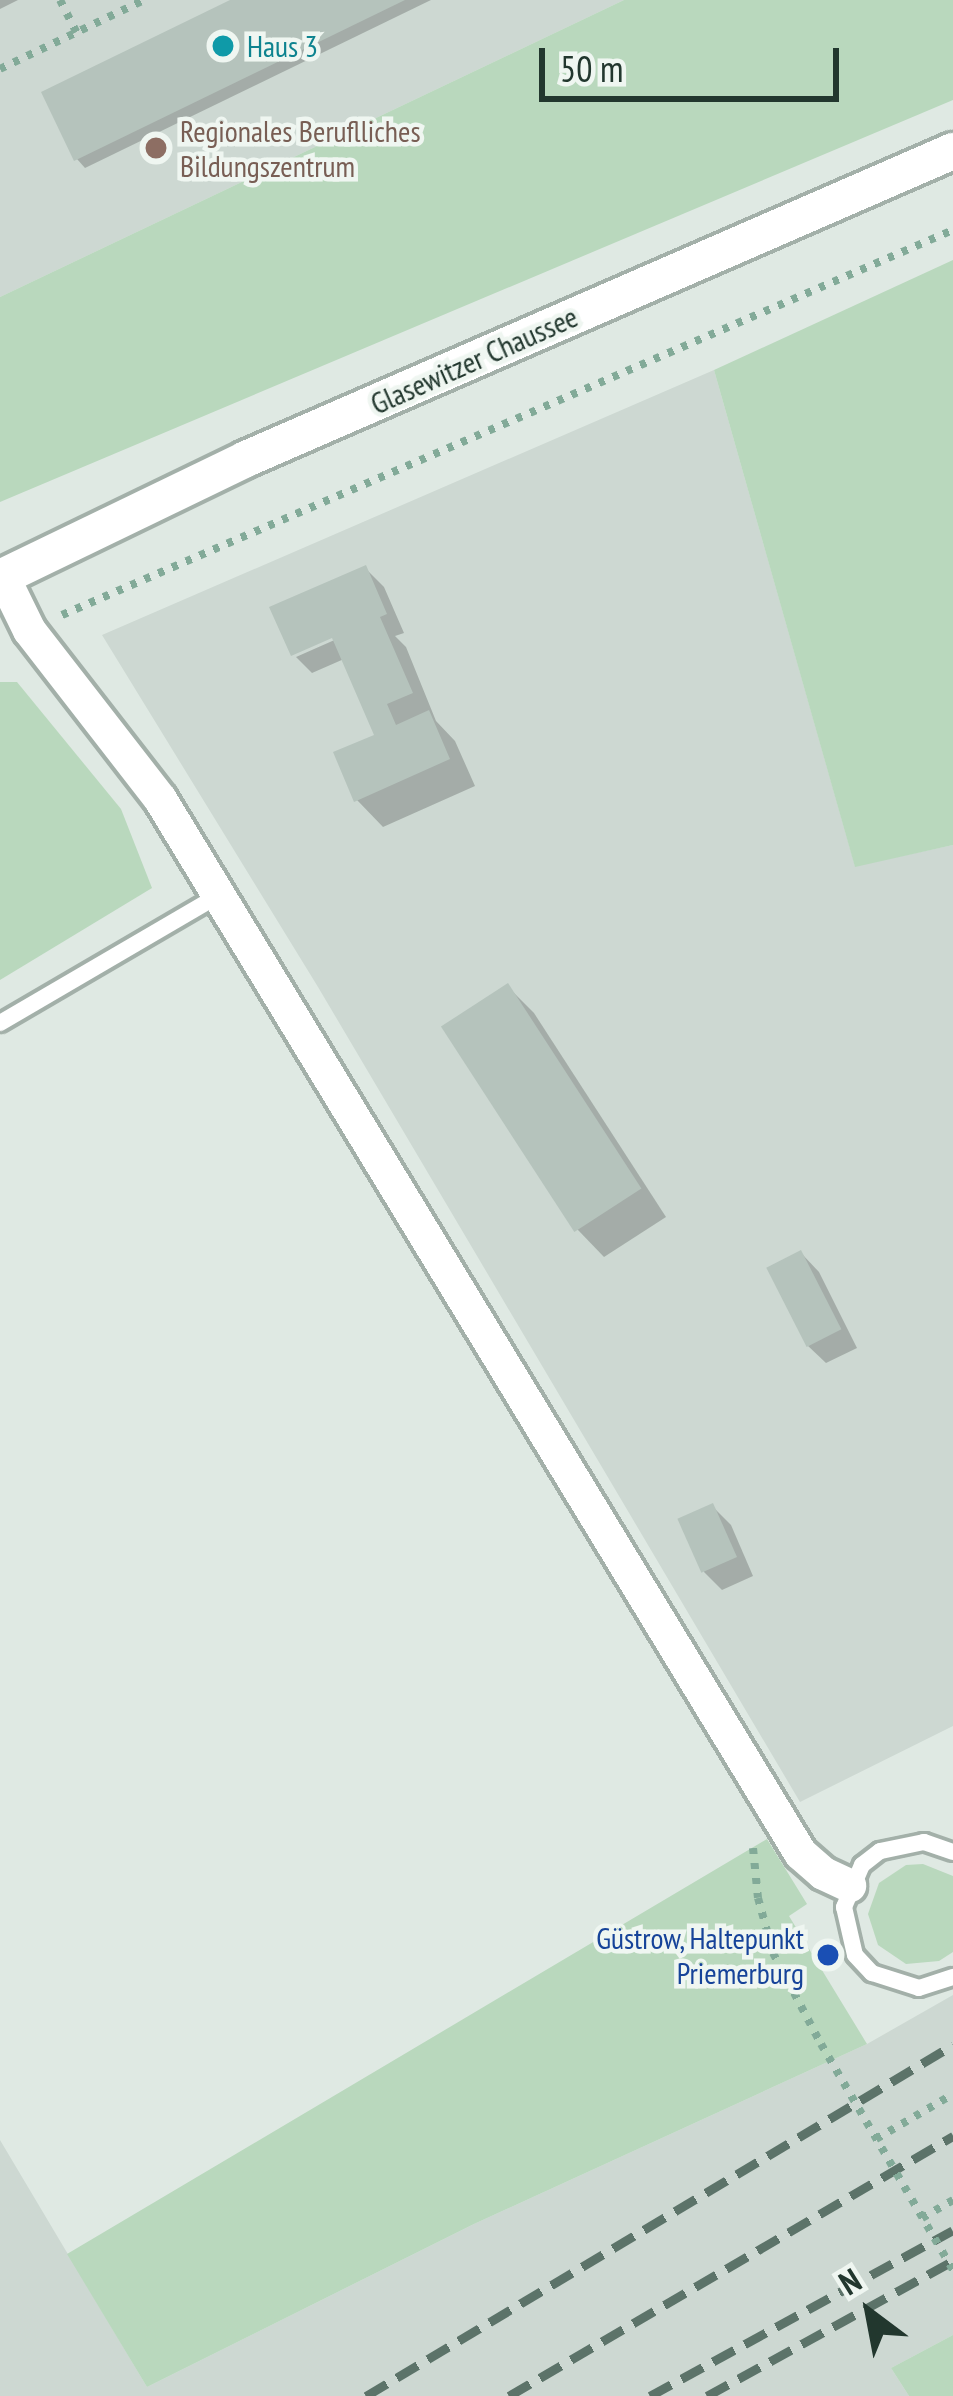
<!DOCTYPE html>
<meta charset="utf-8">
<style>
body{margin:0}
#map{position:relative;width:953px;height:2396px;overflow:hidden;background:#dfe9e3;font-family:"PT Sans Narrow",sans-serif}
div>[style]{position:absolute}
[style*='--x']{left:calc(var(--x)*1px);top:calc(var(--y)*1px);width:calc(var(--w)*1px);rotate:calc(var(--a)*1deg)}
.built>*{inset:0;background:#cdd8d2}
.green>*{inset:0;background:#b9d8bd}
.shadow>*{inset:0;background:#0003}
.building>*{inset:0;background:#b5c3bc;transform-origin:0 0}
.path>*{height:8px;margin-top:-4px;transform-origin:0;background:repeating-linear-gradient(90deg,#82aa98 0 6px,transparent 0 15px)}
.roads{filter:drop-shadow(3px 0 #a3b0a9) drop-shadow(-3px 0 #a3b0a9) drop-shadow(0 3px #a3b0a9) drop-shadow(0 -3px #a3b0a9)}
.service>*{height:16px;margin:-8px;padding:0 8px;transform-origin:8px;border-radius:8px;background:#fff}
.minor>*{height:33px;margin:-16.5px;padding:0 16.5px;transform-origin:16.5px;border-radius:16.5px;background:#fff}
.secondary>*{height:36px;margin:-18px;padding:0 18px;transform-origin:18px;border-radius:18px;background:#fff}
.rail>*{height:9px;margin-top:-4.5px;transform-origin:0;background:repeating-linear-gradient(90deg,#5c7369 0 24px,transparent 0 36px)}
.path-bridge>*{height:8px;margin-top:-4px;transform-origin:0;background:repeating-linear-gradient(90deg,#82aa98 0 6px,transparent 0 15px)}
.dots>*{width:33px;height:33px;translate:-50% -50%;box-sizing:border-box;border:6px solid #eff6f1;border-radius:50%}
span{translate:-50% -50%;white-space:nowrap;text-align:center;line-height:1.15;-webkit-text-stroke:9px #eff6f1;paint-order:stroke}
.culture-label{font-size:30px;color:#0d838f}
.left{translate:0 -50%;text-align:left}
.education-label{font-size:30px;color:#785e54}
.street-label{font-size:30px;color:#22372e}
.transit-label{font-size:30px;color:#164399}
.right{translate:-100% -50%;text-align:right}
.north{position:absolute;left:809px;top:2252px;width:120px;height:120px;-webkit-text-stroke:9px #eff6f1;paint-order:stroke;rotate:328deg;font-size:33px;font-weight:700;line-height:48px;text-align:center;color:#22372e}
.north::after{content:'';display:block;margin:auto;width:42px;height:54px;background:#22372e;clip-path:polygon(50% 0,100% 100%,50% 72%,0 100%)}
.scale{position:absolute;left:539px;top:48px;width:300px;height:54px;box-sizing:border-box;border:6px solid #22372e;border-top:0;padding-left:15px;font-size:36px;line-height:42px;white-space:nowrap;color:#22372e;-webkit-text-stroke:9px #eff6f1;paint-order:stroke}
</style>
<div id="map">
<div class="built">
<i style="clip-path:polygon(0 0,624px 0,0 297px)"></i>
<i style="clip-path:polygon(714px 370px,855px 866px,953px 845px,953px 1726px,800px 1802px,318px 987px,102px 635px)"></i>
<i style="clip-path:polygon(953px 1995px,953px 2335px,891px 2368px,909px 2396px,0 2396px,0 2140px,147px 2387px,474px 2224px,867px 2044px)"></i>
</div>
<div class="green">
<i style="clip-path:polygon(624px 0,953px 0,953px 100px,0 502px,0 297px)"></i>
<i style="clip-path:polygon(953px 260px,953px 845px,855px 867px,714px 370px)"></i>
<i style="clip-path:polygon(0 682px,17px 682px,121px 809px,152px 888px,0 980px)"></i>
<i style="clip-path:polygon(767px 1839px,807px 1904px,789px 1916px,867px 2044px,474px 2224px,147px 2387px,67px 2254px)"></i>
<i style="clip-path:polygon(923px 1864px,953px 1876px,953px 1952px,939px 1961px,906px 1964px,878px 1945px,868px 1914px,879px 1883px,906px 1865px)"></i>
<i style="clip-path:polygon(953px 2335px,953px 2396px,909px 2396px,891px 2368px)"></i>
</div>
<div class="shadow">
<i style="clip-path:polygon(0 0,18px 0,0 9px)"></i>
<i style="clip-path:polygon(237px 0,431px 0,85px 168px,77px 159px)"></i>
<i style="clip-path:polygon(365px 568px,384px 587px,404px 633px,395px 636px,406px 647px,436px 721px,455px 741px,475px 786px,383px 827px,357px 800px,378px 736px,344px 659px,312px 673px,296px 657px,373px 623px)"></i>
<i style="clip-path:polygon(507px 986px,534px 1013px,666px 1217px,604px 1257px,578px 1230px,445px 1026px)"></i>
<i style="clip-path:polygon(801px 1253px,819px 1272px,857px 1348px,826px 1363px,807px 1345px)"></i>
<i style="clip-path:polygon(712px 1506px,731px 1525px,753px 1576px,722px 1590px,704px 1572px)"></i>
</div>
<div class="building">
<i style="clip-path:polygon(230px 0,405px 0,74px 161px,41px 92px)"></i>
<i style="clip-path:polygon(366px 565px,387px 614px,380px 617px,413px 693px,387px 704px,396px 725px,429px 710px,450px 759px,354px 802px,333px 752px,374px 735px,332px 638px,291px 656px,269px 607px)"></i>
<i style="left:508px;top:983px;width:245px;height:80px;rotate:57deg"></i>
<i style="left:801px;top:1250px;width:89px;height:39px;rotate:63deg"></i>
<i style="left:713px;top:1503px;width:59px;height:39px;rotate:66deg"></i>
</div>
<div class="path">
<i style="--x:60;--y:0;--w:36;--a:63"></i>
<i style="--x:0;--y:69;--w:160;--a:-25.6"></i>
<i style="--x:62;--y:615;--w:971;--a:-23.37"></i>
<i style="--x:753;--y:1848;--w:50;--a:84.3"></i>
<i style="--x:758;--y:1898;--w:57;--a:74.7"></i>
<i style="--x:773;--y:1953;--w:103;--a:62.2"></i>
<i style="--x:876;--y:2139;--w:89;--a:-30.3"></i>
<i style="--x:922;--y:2218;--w:36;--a:-30"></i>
</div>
<div class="roads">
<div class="service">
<i style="--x:0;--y:1023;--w:254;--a:-30.3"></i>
<i style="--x:953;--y:1852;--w:31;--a:-161"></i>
<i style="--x:924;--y:1842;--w:45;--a:168.4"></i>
<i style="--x:880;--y:1851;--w:23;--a:142"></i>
<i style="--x:862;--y:1865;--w:46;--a:113.2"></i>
<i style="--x:844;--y:1907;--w:49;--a:77.1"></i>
<i style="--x:855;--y:1955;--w:25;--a:47"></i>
<i style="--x:872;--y:1973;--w:49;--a:17.7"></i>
<i style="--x:919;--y:1988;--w:36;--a:-18"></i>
</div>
<div class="minor">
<i style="--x:3;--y:577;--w:59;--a:63.9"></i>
<i style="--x:29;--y:630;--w:214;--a:52.2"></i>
<i style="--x:160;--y:799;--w:1233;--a:58.73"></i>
<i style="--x:800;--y:1853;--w:30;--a:41"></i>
<i style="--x:823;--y:1873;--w:29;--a:25"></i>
</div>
<div class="secondary">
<i style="--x:0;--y:578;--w:273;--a:-25.8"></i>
<i style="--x:246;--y:459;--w:771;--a:-23.54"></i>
</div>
</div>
<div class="rail">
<i style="--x:366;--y:2396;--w:684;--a:-30.88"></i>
<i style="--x:509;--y:2396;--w:515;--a:-30.35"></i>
<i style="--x:650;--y:2396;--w:345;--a:-28.7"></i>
<i style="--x:707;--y:2396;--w:281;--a:-28.8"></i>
</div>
<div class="path-bridge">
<i style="--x:821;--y:2044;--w:262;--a:59.7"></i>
</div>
<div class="dots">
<i style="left:223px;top:46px;background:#0f9aa8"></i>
<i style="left:156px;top:148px;background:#8d6e63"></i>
<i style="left:828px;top:1955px;background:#1a4fb4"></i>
</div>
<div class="culture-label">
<span class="left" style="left:247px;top:46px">Haus 3</span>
</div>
<div class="education-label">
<span class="left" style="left:180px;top:148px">Regionales Beruflliches<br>Bildungszentrum</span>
</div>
<div class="street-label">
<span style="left:474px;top:360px;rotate:-24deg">Glasewitzer Chaussee</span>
</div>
<div class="transit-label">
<span class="right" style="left:804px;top:1955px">Güstrow, Haltepunkt<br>Priemerburg</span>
</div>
<div class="north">N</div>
<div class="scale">50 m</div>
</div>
